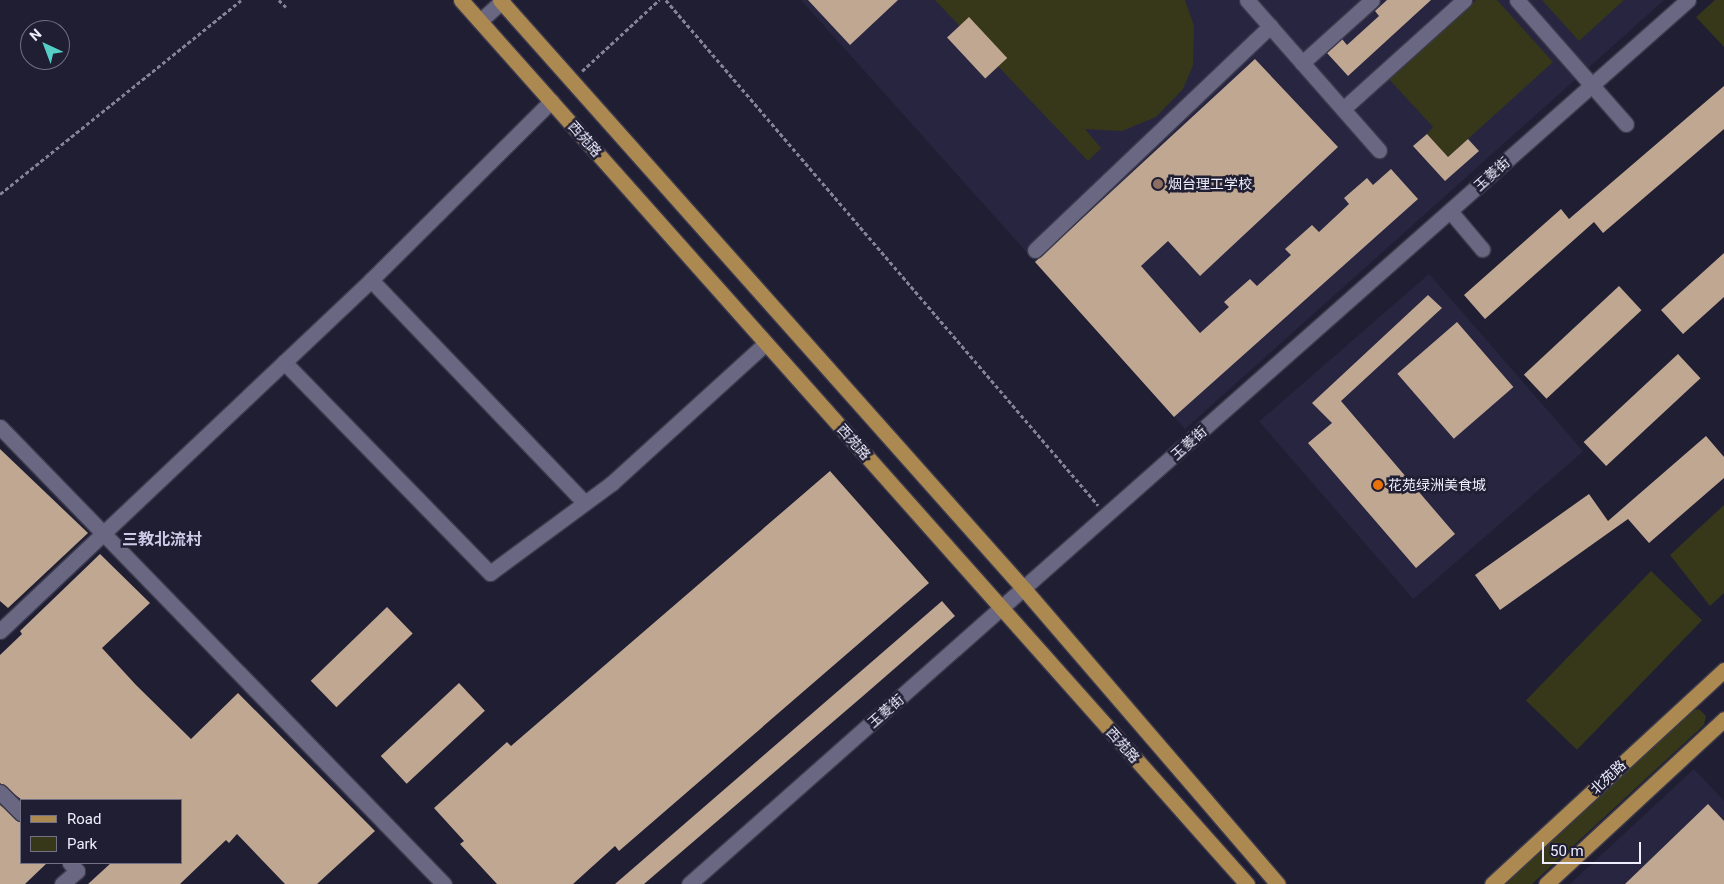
<!DOCTYPE html>
<meta charset="utf-8">
<style>
body{margin:0}
#map{position:relative;width:1724px;height:884px;overflow:hidden;background:#201e33;font-family:Roboto,"Noto Sans SC",sans-serif}
div>[style]{position:absolute}
[style*='--x']{left:calc(var(--x)*1px);top:calc(var(--y)*1px);width:calc(var(--w)*1px);rotate:calc(var(--a)*1deg)}
.built>*{inset:0;background:#282541;transform-origin:0 0}
.green>*{inset:0;background:#363819;transform-origin:0 0}
.building>*{inset:0;background:#bfa792;transform-origin:0 0}
.path>*{height:2.5px;margin-top:-1.25px;transform-origin:0;background:repeating-linear-gradient(90deg,#858396 0 4px,transparent 0 6.5px)}
.roads{filter:drop-shadow(1px 0 #3c3a4c) drop-shadow(-1px 0 #3c3a4c) drop-shadow(0 1px #3c3a4c) drop-shadow(0 -1px #3c3a4c)}
.minor>*{height:15px;margin:-7.5px;padding:0 7.5px;transform-origin:7.5px;border-radius:7.5px;background:#696781}
.major>*{height:15px;margin:-7.5px;padding:0 7.5px;transform-origin:7.5px;border-radius:7.5px;background:#ab8950}
.dots>*{width:14px;height:14px;translate:-50% -50%;box-sizing:border-box;border:2px solid #201e33;border-radius:50%}
span{translate:-50% -50%;white-space:nowrap;text-align:center;line-height:1.15;-webkit-text-stroke:5px #201e33;paint-order:stroke}
.street-label{font-size:14px;color:#efeefe}
.poi-label{font-size:14px;color:#efeefe}
.left{translate:0 -50%;text-align:left}
.quarter-label{font-size:16px;color:#cbcae7;font-weight:700}
.legend{position:absolute;left:20px;top:799px;width:162px;height:65px;box-sizing:border-box;background:#201e33;border:1px solid #737184;margin:0;padding:6px 9px;list-style:none;font-size:15px;color:#efeefe}
.legend li{display:flex;align-items:center;gap:10px;height:25px}
.legend b{width:25px;border:1px solid #737184}
.north{position:absolute;left:20px;top:20px;width:50px;height:50px;box-sizing:border-box;background:#201e33;border:1px solid #737184;border-radius:50%;rotate:317deg;font-size:14px;font-weight:700;line-height:20px;text-align:center;color:#efeefe}
.north::after{content:'';display:block;margin:auto;width:18px;height:22px;background:#55cec5;clip-path:polygon(50% 0,100% 100%,50% 72%,0 100%)}
.scale{position:absolute;left:1542px;top:842px;width:99px;height:22px;box-sizing:border-box;border:2px solid #efeefe;border-top:0;padding-left:6px;font-size:15px;line-height:18px;white-space:nowrap;color:#efeefe;-webkit-text-stroke:4px #201e33;paint-order:stroke}
</style>
<div id="map">
<div class="built">
<i style="clip-path:polygon(801px 0,1664px 0,1185px 429px)"></i>
<i style="left:1429px;top:274px;width:235px;height:225px;rotate:49deg"></i>
<i style="clip-path:polygon(1694px 769px,1724px 801px,1724px 884px,1570px 884px)"></i>
</div>
<div class="green">
<i style="clip-path:polygon(935px 0,1185px 0,1194px 26px,1193px 65px,1183px 89px,1156px 117px,1122px 131px,1085px 129px,1101px 148px,1088px 161px)"></i>
<i style="clip-path:polygon(1476px 0,1497px 0,1553px 62px,1448px 157px,1427px 134px,1433px 127px,1389px 79px)"></i>
<i style="clip-path:polygon(1542px 0,1624px 0,1579px 41px)"></i>
<i style="clip-path:polygon(1715px 0,1724px 0,1724px 47px,1696px 17px)"></i>
<i style="clip-path:polygon(1724px 505px,1724px 593px,1710px 606px,1670px 555px)"></i>
<i style="left:1651px;top:571px;width:71px;height:180px;rotate:44deg"></i>
<i style="clip-path:polygon(1699px 709px,1706px 716px,1704px 725px,1532px 884px,1505px 884px,1692px 711px)"></i>
</div>
<div class="building">
<i style="clip-path:polygon(808px 0,898px 0,850px 45px)"></i>
<i style="clip-path:polygon(1387px 0,1431px 0,1348px 76px,1327px 53px,1342px 39px,1347px 45px,1379px 16px,1375px 11px)"></i>
<i style="left:969px;top:17px;width:56px;height:30px;rotate:47deg"></i>
<i style="clip-path:polygon(1255px 59px,1338px 147px,1200px 276px,1168px 241px,1141px 266px,1200px 333px,1229px 307px,1224px 302px,1250px 279px,1257px 286px,1291px 255px,1285px 249px,1312px 225px,1319px 232px,1349px 204px,1344px 198px,1367px 178px,1373px 185px,1391px 169px,1418px 199px,1174px 417px,1035px 262px)"></i>
<i style="clip-path:polygon(1724px 86px,1724px 129px,1603px 233px,1594px 222px,1485px 319px,1464px 295px,1561px 209px,1569px 219px)"></i>
<i style="clip-path:polygon(1427px 134px,1448px 157px,1468px 139px,1479px 151px,1445px 181px,1413px 146px)"></i>
<i style="clip-path:polygon(1724px 253px,1724px 297px,1683px 334px,1661px 310px)"></i>
<i style="left:1619px;top:286px;width:33px;height:130px;rotate:47deg"></i>
<i style="clip-path:polygon(1428px 295px,1442px 308px,1341px 401px,1455px 534px,1416px 568px,1308px 443px,1332px 423px,1312px 403px)"></i>
<i style="left:1457px;top:322px;width:86px;height:79px;rotate:49deg"></i>
<i style="left:1678px;top:354px;width:33px;height:129px;rotate:47deg"></i>
<i style="clip-path:polygon(1706px 436px,1724px 457px,1724px 478px,1649px 543px,1628px 519px,1500px 610px,1475px 575px,1589px 494px,1608px 521px)"></i>
<i style="clip-path:polygon(0 449px,88px 533px,8px 608px,0 601px)"></i>
<i style="clip-path:polygon(830px 471px,929px 583px,619px 851px,615px 846px,573px 884px,497px 884px,460px 844px,464px 841px,434px 808px,507px 742px,511px 746px)"></i>
<i style="clip-path:polygon(100px 554px,150px 603px,102px 648px,136px 685px,191px 739px,238px 693px,375px 831px,317px 884px,285px 884px,237px 834px,229px 843px,226px 840px,180px 884px,88px 884px,111px 863px,181px 863px,181px 800px,22px 800px,0 783px,0 655px,22px 634px,20px 631px)"></i>
<i style="clip-path:polygon(942px 601px,955px 616px,863px 696px,644px 884px,615px 884px)"></i>
<i style="left:387px;top:607px;width:37px;height:106px;rotate:46deg"></i>
<i style="left:459px;top:683px;width:38px;height:107px;rotate:47deg"></i>
<i style="clip-path:polygon(1708px 804px,1724px 821px,1724px 884px,1625px 884px)"></i>
<i style="clip-path:polygon(0 805px,21px 822px,21px 863px,47px 863px,25px 884px,0 884px)"></i>
</div>
<div class="path">
<i style="--x:279;--y:0;--w:10;--a:45"></i>
<i style="--x:666;--y:0;--w:665;--a:49.45"></i>
<i style="--x:582;--y:71;--w:105;--a:-42.7"></i>
<i style="--x:0;--y:194;--w:309;--a:-38.8"></i>
</div>
<div class="roads">
<div class="minor">
<i style="--x:1247;--y:0;--w:200;--a:48.7"></i>
<i style="--x:1517;--y:0;--w:165;--a:48.7"></i>
<i style="--x:480;--y:21;--w:31;--a:-42"></i>
<i style="--x:1302;--y:63;--w:94;--a:-42"></i>
<i style="--x:1343;--y:109;--w:163;--a:-42"></i>
<i style="--x:1450;--y:211;--w:50;--a:49.9"></i>
<i style="--x:1035;--y:250;--w:325;--a:-43.6"></i>
<i style="--x:371;--y:280;--w:308;--a:46.2"></i>
<i style="--x:284;--y:362;--w:295;--a:45.7"></i>
<i style="--x:490;--y:573;--w:152;--a:-36.4"></i>
<i style="--x:612;--y:483;--w:208;--a:-42.3"></i>
<i style="--x:0;--y:427;--w:637;--a:45.83"></i>
<i style="--x:0;--y:631;--w:511;--a:-43.41"></i>
<i style="--x:371;--y:280;--w:254;--a:-44.8"></i>
<i style="--x:0;--y:792;--w:30;--a:45"></i>
<i style="--x:62;--y:884;--w:20;--a:-41"></i>
<i style="--x:77;--y:871;--w:11;--a:-131"></i>
<i style="--x:689;--y:884;--w:1334;--a:-41.51"></i>
</div>
<div class="major">
<i style="--x:461;--y:0;--w:1183;--a:48.36"></i>
<i style="--x:500;--y:0;--w:788;--a:48.34"></i>
<i style="--x:1024;--y:589;--w:389;--a:49.3"></i>
<i style="--x:1492;--y:884;--w:316;--a:-42.7"></i>
<i style="--x:1546;--y:884;--w:243;--a:-42.8"></i>
</div>
</div>
<div class="dots">
<i style="left:1158px;top:184px;background:#8d6e63"></i>
<i style="left:1378px;top:485px;background:#e8710a"></i>
</div>
<div class="street-label">
<span style="left:585px;top:139px;rotate:48deg">西苑路</span>
<span style="left:1492px;top:174px;rotate:-42deg">玉菱街</span>
<span style="left:854px;top:442px;rotate:48deg">西苑路</span>
<span style="left:1189px;top:443px;rotate:-42deg">玉菱街</span>
<span style="left:886px;top:711px;rotate:-41deg">玉菱街</span>
<span style="left:1123px;top:745px;rotate:48deg">西苑路</span>
<span style="left:1608px;top:777px;rotate:-43deg">北苑路</span>
</div>
<div class="poi-label">
<span class="left" style="left:1168px;top:184px">烟台理工学校</span>
<span class="left" style="left:1388px;top:485px">花苑绿洲美食城</span>
</div>
<div class="quarter-label">
<span style="left:162px;top:540px">三教北流村</span>
</div>
<ul class="legend">
<li><b style="height:6px;background:#ab8950"></b>Road</li>
<li><b style="height:14px;background:#363819"></b>Park</li>
</ul>
<div class="north">N</div>
<div class="scale">50 m</div>
</div>
